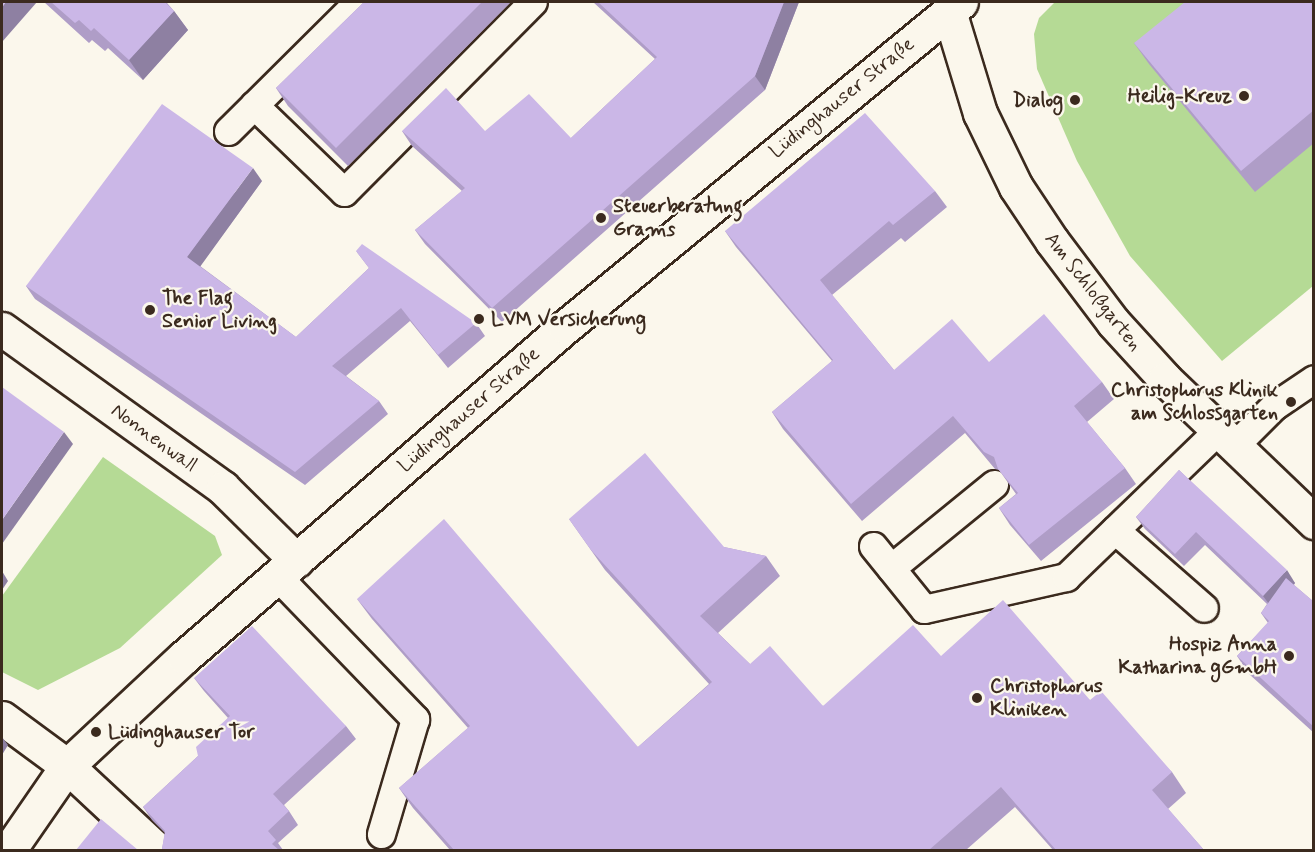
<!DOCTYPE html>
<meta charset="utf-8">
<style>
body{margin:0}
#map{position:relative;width:1315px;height:852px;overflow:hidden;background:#fbf7ec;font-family:Mynerve,sans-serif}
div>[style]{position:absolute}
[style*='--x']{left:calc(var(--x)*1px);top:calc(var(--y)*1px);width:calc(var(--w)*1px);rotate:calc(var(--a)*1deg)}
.green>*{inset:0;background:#b5da95}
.roads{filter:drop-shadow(2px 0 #3b2a1e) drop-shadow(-2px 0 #3b2a1e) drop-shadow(0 2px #3b2a1e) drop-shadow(0 -2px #3b2a1e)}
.lane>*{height:27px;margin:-13.5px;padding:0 13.5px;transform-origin:13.5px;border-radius:13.5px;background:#fbf7ec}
.street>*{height:33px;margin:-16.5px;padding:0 16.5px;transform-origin:16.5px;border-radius:16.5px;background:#fbf7ec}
.secondary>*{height:33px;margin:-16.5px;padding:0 16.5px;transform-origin:16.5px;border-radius:16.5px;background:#fbf7ec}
.wall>*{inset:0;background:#af9dc7}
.shaded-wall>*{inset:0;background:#8e80a2}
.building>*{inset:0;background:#cbb7e7}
.dots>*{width:16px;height:16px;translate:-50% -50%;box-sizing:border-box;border:3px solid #fbf7ec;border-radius:50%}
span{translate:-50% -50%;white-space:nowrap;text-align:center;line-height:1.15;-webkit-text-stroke:4.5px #fbf7ec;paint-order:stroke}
.poi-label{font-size:20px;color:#3b2a1e;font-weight:700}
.right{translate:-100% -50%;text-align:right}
.left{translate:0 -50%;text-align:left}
.street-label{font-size:20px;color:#3b2a1e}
.frame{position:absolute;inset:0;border:3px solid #3b2a1e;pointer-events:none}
</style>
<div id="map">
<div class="green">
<i style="clip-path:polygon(1055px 2px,1313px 2px,1313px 286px,1222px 361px,1130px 256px,1077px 161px,1037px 69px,1034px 34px,1039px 18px)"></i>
<i style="clip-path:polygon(103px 457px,215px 536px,222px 555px,120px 648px,38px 690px,2px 672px,2px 596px)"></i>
</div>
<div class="roads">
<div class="lane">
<i style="--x:254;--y:105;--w:125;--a:44"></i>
<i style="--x:344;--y:192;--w:268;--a:-45.2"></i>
<i style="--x:228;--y:131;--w:183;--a:-44.8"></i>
<i style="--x:1233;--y:447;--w:58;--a:-45"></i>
<i style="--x:1274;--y:406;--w:48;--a:-34"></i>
<i style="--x:1115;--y:530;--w:118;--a:41.2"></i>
<i style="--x:873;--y:546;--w:81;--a:51"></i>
<i style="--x:924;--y:609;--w:146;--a:-12.7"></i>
<i style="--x:1066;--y:577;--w:210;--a:-44"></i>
<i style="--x:891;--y:568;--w:133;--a:-39.2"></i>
<i style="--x:277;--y:576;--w:199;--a:46"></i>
<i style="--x:415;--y:719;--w:120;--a:106.5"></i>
</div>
<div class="street">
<i style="--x:949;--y:11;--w:107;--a:73.1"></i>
<i style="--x:980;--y:113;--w:82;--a:64.1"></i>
<i style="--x:1016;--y:187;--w:65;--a:56.3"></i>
<i style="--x:1052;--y:241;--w:101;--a:53"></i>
<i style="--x:1113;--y:322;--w:77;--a:47.6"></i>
<i style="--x:1165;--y:379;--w:207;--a:43.8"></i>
<i style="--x:2;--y:329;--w:272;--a:35.7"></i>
<i style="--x:223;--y:488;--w:103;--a:44.6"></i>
<i style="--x:2;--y:718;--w:81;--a:36.4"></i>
<i style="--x:67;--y:766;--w:123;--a:43"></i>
</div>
<div class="secondary">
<i style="--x:9;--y:850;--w:102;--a:-55.4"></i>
<i style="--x:67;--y:766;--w:160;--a:-43"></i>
<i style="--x:184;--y:657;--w:504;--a:-40.9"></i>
<i style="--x:565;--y:327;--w:512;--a:-39.38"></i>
</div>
</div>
<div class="wall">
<i style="clip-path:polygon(44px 2px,169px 2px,167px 3px,174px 11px,188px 30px,143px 80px,108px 48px,105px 51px,92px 40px,89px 43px)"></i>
<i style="clip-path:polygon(364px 2px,511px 2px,348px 166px,288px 106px,276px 88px)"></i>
<i style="clip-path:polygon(593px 2px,799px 2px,765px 90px,502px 322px,425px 244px,415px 230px,462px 191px,412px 146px,402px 131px,485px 131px,571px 138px,655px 59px)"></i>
<i style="clip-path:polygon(1314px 2px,1314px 143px,1255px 192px,1149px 64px,1134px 43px)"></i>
<i style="clip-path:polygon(262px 181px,200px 266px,296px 337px,369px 268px,356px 251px,476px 323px,485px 336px,448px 368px,410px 321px,346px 376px,379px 401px,388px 414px,305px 485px,35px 299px,26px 286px)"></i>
<i style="clip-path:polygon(935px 191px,947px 207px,905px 242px,901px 238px,832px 295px,894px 370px,989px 362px,1102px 382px,1114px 399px,1087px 422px,1125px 468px,1136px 484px,1041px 561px,1010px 525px,999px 508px,1016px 494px,999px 470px,995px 469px,965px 433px,862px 521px,783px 429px,772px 412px,832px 361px,736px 247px,725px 231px)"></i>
<i style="clip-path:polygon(1179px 470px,1295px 583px,1294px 585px,1314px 602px,1314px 733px,1249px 674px,1237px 656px,1268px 623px,1261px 613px,1267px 604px,1205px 545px,1184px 566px,1145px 529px,1136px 517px)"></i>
<i style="clip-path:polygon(569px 519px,724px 547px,766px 556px,780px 576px,718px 633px,750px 664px,823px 706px,941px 656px,1090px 700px,1172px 772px,1186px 793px,1168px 809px,1204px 850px,1053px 850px,1015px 807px,966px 850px,450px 850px,413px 808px,399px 788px,468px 728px,372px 619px,357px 599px,638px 747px,709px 684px,605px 570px)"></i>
<i style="clip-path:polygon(194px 678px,346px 726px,356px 739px,284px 805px,289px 811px,298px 825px,278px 843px,283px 850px,157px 850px,162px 849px,165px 833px,152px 820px,143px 807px,198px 756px,228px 718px,204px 691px)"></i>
</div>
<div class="shaded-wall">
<i style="clip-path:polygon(6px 2px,37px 2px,2px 42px,2px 7px)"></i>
<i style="clip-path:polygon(784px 2px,799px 2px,765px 90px,755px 76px)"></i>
<i style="clip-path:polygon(174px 11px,188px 30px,143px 80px,129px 60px)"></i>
<i style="clip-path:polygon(253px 168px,262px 181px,197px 271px,187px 257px)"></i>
<i style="clip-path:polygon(64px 432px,73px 444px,2px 544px,2px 520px)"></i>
<i style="clip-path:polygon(1287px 570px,1295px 583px,1272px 608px,1263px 596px)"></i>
<i style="clip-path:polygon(2px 571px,8px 581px,2px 590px)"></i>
<i style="clip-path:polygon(2px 737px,8px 745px,2px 755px)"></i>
</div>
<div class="building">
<i style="clip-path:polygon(2px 2px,6px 2px,2px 7px)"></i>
<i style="clip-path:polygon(51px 2px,165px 2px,174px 11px,129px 60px,94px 28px,91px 31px,79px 20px,75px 23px)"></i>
<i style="clip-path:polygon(364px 2px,482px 2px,336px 148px,276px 88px)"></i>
<i style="clip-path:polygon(598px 2px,784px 2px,755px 76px,492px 308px,415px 230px,465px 188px,402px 131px,446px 88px,485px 131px,529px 94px,571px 138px,657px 57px)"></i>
<i style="clip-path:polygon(1185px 2px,1314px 2px,1314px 110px,1241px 171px,1134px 43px)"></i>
<i style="clip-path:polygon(162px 104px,253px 168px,187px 257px,296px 337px,369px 268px,356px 251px,362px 244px,476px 323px,438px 355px,401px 308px,332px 366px,379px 401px,295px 472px,26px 286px)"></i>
<i style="clip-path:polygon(865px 113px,935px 191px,893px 225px,889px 221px,820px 280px,894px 370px,952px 319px,989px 362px,1044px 314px,1102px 382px,1074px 406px,1125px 468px,1029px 545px,999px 508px,1018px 493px,998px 469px,994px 457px,984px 452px,953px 416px,851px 504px,772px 412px,833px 360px,725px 231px)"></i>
<i style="clip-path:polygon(2px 387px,64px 432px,2px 520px)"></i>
<i style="clip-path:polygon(645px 453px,724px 547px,766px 556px,700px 616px,750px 664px,770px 646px,823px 706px,913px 625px,941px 656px,1003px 600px,1090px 700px,1101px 691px,1172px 772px,1152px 790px,1204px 850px,1056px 850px,1001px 787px,929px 850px,454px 850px,399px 788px,470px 726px,357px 599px,444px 519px,638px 747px,712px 682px,591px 550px,569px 519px)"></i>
<i style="clip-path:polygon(1179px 470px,1287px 570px,1263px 596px,1196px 532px,1175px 554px,1136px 517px)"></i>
<i style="clip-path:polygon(1286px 578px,1314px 602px,1314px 727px,1237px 656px,1269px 621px,1261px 613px)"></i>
<i style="clip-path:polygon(252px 626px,346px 726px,273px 794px,289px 811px,268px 831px,276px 840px,272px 844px,279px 850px,157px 850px,162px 849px,165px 831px,143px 807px,198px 756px,196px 747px,230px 716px,194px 678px)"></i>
<i style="clip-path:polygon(101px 819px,138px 850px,76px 850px)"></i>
</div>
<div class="dots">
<i style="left:1244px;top:96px;background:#3b2a1e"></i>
<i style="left:1075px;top:100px;background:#3b2a1e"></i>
<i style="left:601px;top:218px;background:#3b2a1e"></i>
<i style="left:150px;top:310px;background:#3b2a1e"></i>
<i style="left:479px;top:319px;background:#3b2a1e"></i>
<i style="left:1291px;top:402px;background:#3b2a1e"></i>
<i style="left:1289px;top:656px;background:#3b2a1e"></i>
<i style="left:977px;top:698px;background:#3b2a1e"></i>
<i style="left:96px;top:732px;background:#3b2a1e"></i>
</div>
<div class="poi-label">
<span class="right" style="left:1232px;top:96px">Heilig-Kreuz</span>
<span class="right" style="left:1063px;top:100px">Dialog</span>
<span class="left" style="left:613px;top:218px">Steuerberatung<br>Grams</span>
<span class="left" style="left:162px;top:310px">The Flag<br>Senior Living</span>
<span class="left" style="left:491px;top:319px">LVM Versicherung</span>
<span class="right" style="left:1278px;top:402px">Christophorus Klinik<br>am Schlossgarten</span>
<span class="right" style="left:1277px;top:656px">Hospiz Anna<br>Katharina gGmbH</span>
<span class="left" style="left:990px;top:698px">Christophorus<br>Kliniken</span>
<span class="left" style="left:108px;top:732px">Lüdinghauser Tor</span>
</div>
<div class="street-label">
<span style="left:842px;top:98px;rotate:-39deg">Lüdinghauser Straße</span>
<span style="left:1093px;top:292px;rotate:52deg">Am Schloßgarten</span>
<span style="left:469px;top:410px;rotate:-41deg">Lüdinghauser Straße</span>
<span style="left:154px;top:438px;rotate:36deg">Nonnenwall</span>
</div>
<div class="frame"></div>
</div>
